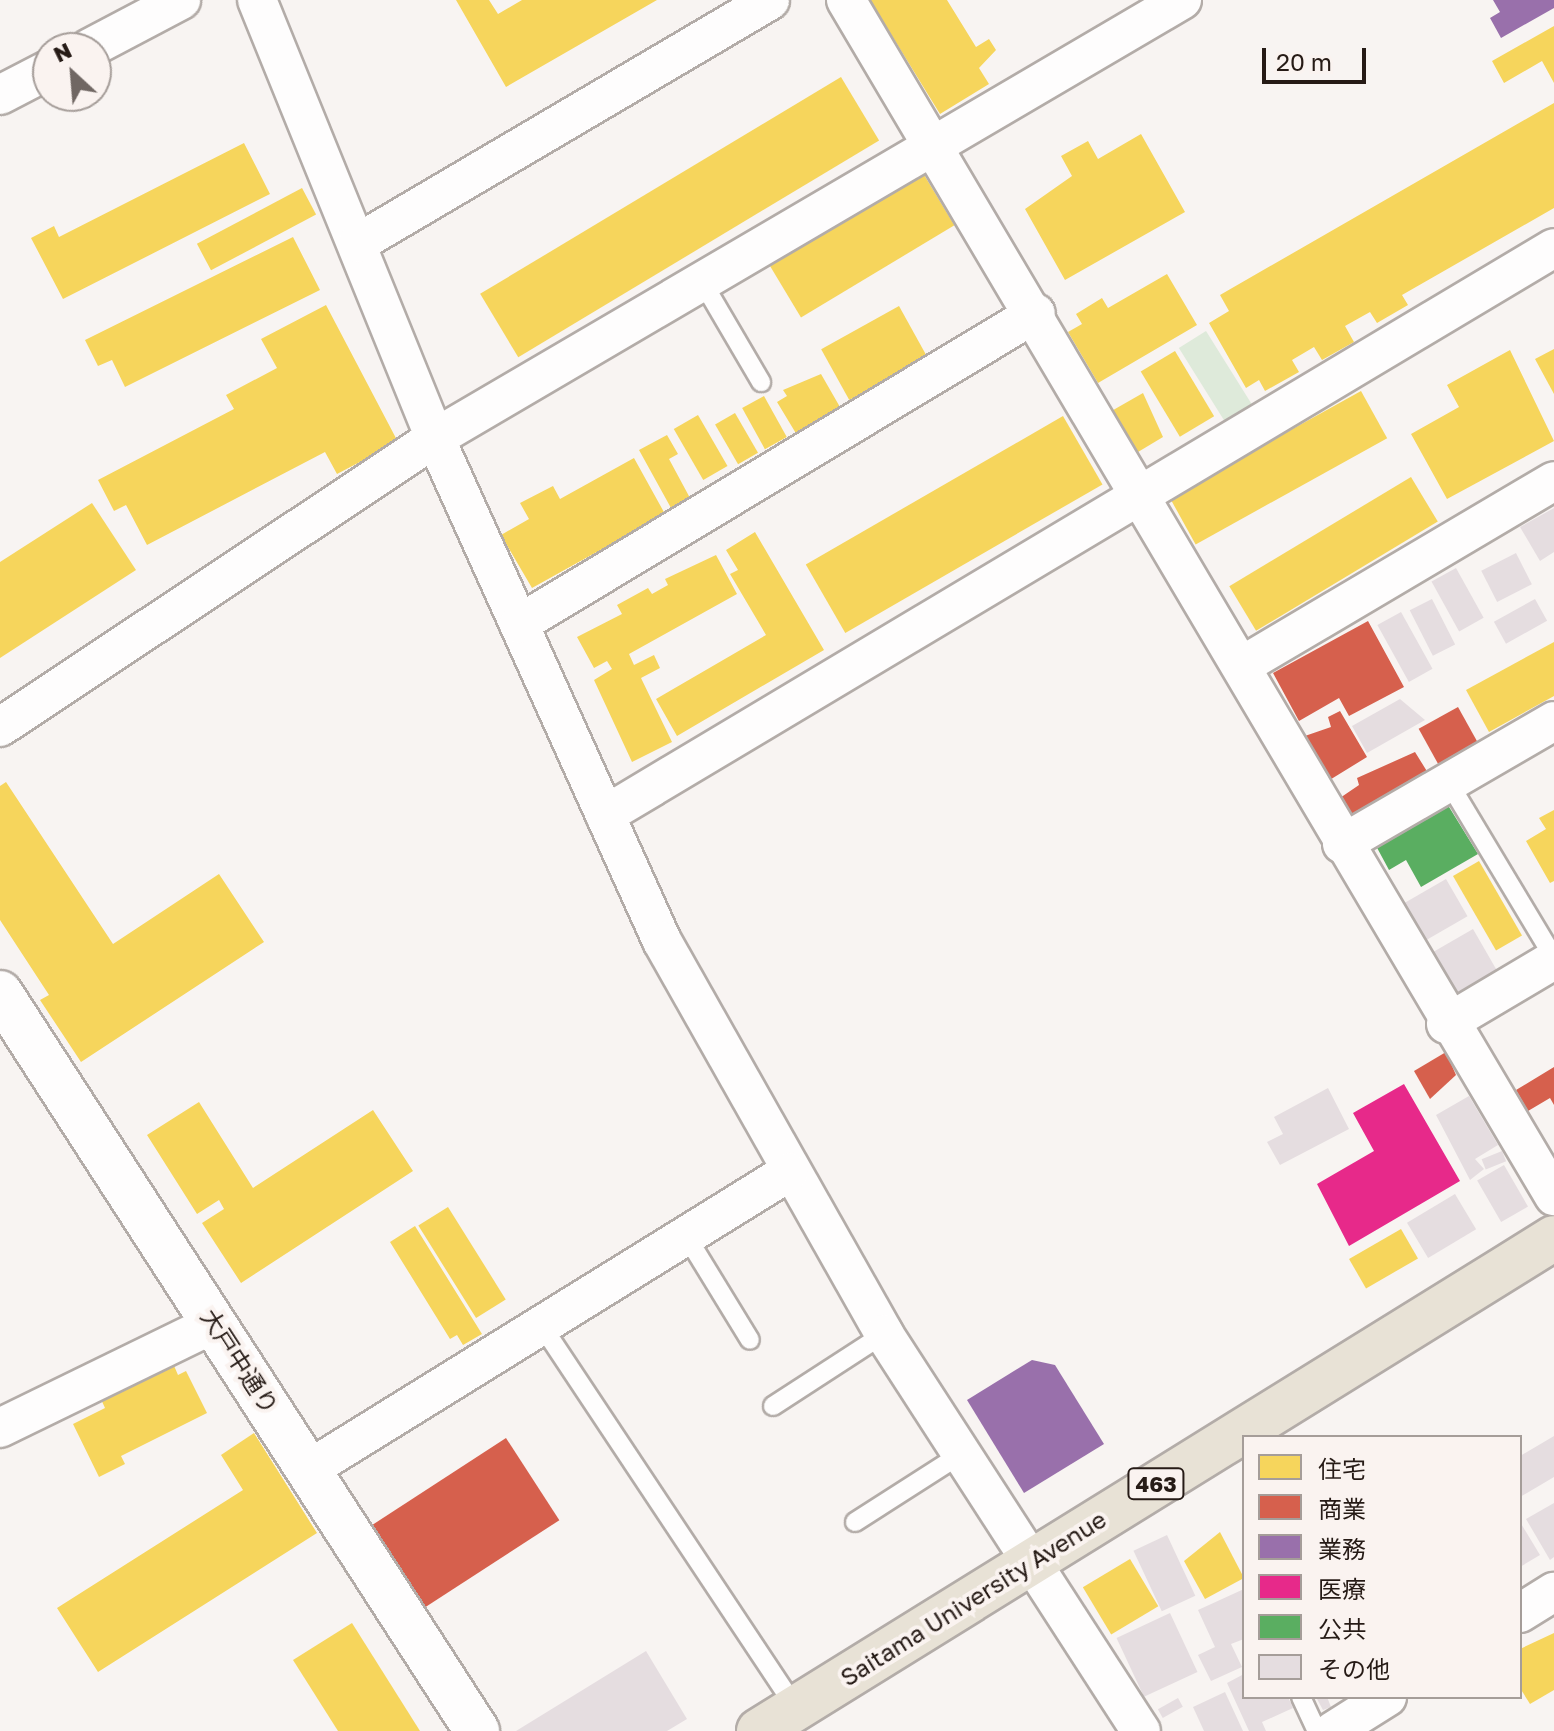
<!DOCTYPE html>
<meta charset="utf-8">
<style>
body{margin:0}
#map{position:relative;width:1554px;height:1731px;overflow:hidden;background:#f8f4f2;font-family:"Golos Text","Noto Sans JP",sans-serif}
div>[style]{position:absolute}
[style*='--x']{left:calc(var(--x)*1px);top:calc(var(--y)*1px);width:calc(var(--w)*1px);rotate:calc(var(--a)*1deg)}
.green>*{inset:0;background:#deeada;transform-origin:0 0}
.homes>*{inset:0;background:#f6d55c;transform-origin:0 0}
.shops>*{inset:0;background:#d6604d;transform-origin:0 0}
.offices>*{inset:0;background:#9970ab}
.health>*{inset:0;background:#e7298a}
.public>*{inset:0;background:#5aae61}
.building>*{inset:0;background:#e5dde0;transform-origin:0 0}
.roads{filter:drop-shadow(2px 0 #b3aca8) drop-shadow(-2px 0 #b3aca8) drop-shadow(0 2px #b3aca8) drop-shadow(0 -2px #b3aca8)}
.service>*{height:18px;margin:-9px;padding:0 9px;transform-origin:9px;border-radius:9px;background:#fefdfd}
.minor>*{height:38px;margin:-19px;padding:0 19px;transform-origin:19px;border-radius:19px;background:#fefdfd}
.tertiary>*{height:44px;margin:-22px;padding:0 22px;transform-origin:22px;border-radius:22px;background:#fefdfd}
.trunk>*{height:44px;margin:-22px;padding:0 22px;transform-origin:22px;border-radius:22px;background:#e8e2d6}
span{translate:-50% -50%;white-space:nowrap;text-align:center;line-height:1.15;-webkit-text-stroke:8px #faf3f0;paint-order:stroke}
.shield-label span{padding:2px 6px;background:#faf3f0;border:2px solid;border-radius:6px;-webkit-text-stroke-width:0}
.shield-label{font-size:22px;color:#261b16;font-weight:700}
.street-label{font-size:24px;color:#261b16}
.legend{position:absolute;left:1242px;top:1435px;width:280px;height:264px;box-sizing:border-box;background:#faf3f0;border:2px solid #a59d99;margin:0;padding:10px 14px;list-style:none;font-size:24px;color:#261b16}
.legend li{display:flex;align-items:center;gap:16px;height:40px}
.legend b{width:40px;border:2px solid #a59d99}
.north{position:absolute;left:32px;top:32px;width:80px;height:80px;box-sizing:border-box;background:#faf3f0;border:2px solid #a59d99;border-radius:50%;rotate:334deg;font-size:22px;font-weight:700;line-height:32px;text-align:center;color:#261b16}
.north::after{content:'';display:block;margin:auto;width:28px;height:36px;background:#706763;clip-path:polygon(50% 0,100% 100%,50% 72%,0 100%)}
.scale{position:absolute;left:1262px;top:48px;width:104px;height:36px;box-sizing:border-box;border:4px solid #261b16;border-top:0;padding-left:10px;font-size:24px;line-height:28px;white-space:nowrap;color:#261b16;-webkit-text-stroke:6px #faf3f0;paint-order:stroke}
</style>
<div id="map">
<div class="green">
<i style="left:1206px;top:331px;width:92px;height:32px;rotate:58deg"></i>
</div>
<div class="homes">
<i style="clip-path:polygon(456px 0,489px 0,498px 14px,522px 0,657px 0,506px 87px)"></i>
<i style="clip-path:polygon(870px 0,947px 0,976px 47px,989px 39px,996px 50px,979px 68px,989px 84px,940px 114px)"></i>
<i style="clip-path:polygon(1554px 26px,1554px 83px,1542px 61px,1504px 83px,1492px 61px)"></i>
<i style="left:841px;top:77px;width:74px;height:421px;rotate:59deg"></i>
<i style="clip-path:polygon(1554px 103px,1554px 208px,1402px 295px,1408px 305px,1377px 323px,1370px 312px,1345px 326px,1354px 342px,1322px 360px,1314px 347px,1292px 360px,1299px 372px,1265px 391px,1259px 380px,1246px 388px,1209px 323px,1229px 311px,1220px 295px)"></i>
<i style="clip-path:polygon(1141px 134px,1185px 212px,1065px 280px,1025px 209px,1072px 176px,1061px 156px,1088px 141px,1098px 159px)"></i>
<i style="clip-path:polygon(244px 143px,270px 194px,63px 299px,31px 238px,54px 226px,59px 237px)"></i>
<i style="left:923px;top:173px;width:61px;height:179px;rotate:59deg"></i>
<i style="left:302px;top:188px;width:30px;height:119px;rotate:62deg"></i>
<i style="clip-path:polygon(293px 237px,320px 290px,125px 387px,112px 360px,98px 366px,85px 340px)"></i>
<i style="clip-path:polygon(1167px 274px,1197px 325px,1098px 383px,1068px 332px,1082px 324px,1076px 314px,1102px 298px,1108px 308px)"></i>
<i style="clip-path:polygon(326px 305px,398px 442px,337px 474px,325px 452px,147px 545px,126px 505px,114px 511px,98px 480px,234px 409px,226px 395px,277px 368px,261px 339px)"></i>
<i style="left:899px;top:306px;width:58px;height:89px;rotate:61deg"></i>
<i style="clip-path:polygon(1554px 349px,1554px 394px,1535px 359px)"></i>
<i style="clip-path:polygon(1510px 350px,1554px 441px,1447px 499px,1411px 434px,1459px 407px,1447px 385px)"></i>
<i style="left:1175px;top:351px;width:76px;height:40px;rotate:59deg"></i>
<i style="clip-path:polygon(821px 374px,844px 414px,800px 440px,777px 402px,787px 396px,783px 390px)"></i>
<i style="left:1361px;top:391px;width:54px;height:219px;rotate:61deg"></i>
<i style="clip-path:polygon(1143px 393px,1163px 437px,1133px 455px,1108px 413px)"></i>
<i style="left:764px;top:396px;width:47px;height:25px;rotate:61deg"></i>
<i style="left:735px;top:413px;width:46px;height:23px;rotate:60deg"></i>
<i style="left:698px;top:415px;width:59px;height:28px;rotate:60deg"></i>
<i style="left:1063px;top:416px;width:79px;height:297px;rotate:60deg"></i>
<i style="clip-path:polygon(667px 435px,678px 454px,669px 459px,690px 498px,671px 508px,639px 450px)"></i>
<i style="clip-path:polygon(634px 458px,665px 514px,532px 588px,501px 535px,529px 519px,520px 503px,553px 486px,560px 499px)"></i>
<i style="left:1411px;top:477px;width:52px;height:212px;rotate:59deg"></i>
<i style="clip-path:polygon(92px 503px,136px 570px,0 658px,0 562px)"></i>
<i style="clip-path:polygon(755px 532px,824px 650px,677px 736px,656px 699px,766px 635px,730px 574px,738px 570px,726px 550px)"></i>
<i style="clip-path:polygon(716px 555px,737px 594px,629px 654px,634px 665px,654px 655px,660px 668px,641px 678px,672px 742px,632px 762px,594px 680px,612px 669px,607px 661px,594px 668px,577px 637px,622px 614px,617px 605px,648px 588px,652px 594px,668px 585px,665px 579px)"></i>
<i style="clip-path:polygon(1554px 642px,1554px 696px,1489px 732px,1466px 690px)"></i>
<i style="clip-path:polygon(6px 782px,113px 944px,219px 874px,264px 942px,81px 1062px,40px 1000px,49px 995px,0 920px,0 786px)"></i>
<i style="clip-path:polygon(1554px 810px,1554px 881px,1550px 883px,1526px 841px,1546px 829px,1539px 818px)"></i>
<i style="left:1479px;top:861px;width:86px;height:30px;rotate:60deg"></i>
<i style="clip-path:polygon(199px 1102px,253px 1188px,373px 1110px,413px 1171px,241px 1283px,202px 1223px,224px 1209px,219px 1200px,197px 1214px,147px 1135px)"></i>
<i style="left:448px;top:1207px;width:109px;height:35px;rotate:58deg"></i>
<i style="clip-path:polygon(415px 1226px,482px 1334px,463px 1345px,457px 1335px,450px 1339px,390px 1242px)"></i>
<i style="left:1401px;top:1229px;width:34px;height:60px;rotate:60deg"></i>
<i style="clip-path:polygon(172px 1361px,178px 1375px,186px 1371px,207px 1413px,121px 1456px,125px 1464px,99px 1477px,73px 1424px,105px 1408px,100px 1397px)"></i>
<i style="clip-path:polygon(254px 1433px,317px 1533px,98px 1672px,57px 1608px,243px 1490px,221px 1455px)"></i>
<i style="clip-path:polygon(1220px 1532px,1244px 1578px,1205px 1599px,1184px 1561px)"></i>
<i style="left:1130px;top:1559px;width:55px;height:55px;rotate:59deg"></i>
<i style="clip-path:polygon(352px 1623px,420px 1731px,338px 1731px,293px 1660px)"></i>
<i style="clip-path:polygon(1554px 1633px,1554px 1690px,1530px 1704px,1520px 1688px,1520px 1649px)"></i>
</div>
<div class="shops">
<i style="clip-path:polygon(1368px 621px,1404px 687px,1349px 716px,1339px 698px,1299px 721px,1273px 673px)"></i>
<i style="left:1458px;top:707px;width:43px;height:45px;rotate:61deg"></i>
<i style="clip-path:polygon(1340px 711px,1367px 757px,1328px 781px,1302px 737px,1331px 727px,1328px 717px)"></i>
<i style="clip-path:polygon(1415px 752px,1433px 781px,1355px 829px,1337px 800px,1359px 785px,1357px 778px)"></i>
<i style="clip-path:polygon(1446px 1052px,1456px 1075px,1430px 1099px,1414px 1071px)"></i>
<i style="clip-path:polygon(1554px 1067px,1554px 1105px,1550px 1098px,1528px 1111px,1516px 1090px)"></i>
<i style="left:506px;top:1438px;width:98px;height:160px;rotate:57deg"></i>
</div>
<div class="offices">
<i style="clip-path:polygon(1493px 0,1554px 0,1554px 8px,1501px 38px,1490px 18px,1500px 12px)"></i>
<i style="clip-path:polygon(1032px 1360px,1055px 1365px,1104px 1444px,1024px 1493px,967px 1400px)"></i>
</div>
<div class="health">
<i style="clip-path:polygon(1404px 1084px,1460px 1181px,1349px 1246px,1317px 1184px,1374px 1151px,1353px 1113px)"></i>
</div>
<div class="public">
<i style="clip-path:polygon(1446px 802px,1478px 854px,1421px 887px,1406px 860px,1389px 870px,1375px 844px)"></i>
</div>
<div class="building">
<i style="clip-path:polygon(1554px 508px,1554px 552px,1540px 561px,1520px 527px)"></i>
<i style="left:1516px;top:553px;width:35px;height:39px;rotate:63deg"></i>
<i style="left:1456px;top:568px;width:57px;height:28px;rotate:61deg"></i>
<i style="left:1432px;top:599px;width:51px;height:25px;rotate:63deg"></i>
<i style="left:1535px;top:599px;width:25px;height:47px;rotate:61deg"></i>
<i style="left:1401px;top:612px;width:65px;height:27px;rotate:61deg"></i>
<i style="clip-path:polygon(1400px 699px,1425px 720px,1367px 753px,1352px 726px)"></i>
<i style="left:1446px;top:879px;width:43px;height:49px;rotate:60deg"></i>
<i style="left:1473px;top:929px;width:51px;height:50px;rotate:60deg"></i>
<i style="clip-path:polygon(1328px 1088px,1349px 1129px,1280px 1165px,1267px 1142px,1283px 1134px,1274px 1117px)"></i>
<i style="clip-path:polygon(1469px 1096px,1498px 1145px,1475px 1159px,1484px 1169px,1470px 1180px,1436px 1115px)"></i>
<i style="left:1502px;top:1151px;width:11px;height:22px;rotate:68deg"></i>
<i style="left:1504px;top:1165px;width:48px;height:31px;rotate:60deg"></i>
<i style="left:1455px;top:1194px;width:41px;height:56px;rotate:59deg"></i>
<i style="clip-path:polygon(1554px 1436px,1554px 1477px,1520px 1497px,1520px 1456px)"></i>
<i style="clip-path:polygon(1554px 1503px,1554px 1557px,1550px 1560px,1526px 1519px)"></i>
<i style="clip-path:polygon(1520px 1522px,1540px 1555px,1520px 1567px)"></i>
<i style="left:1167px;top:1535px;width:67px;height:37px;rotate:65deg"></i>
<i style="clip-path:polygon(1244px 1589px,1244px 1639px,1231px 1644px,1242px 1667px,1211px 1681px,1198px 1655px,1215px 1647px,1198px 1610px)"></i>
<i style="left:1170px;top:1613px;width:65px;height:59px;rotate:65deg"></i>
<i style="clip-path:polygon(646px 1651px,687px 1719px,667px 1731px,516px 1731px)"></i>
<i style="clip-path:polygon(1244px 1674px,1244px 1697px,1288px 1697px,1293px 1708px,1262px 1722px,1266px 1731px,1249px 1731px,1227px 1683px)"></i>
<i style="clip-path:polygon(1225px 1692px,1243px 1731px,1204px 1731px,1193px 1707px)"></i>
<i style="clip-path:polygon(1316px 1697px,1327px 1697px,1331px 1707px,1323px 1710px)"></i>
<i style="left:1178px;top:1698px;width:10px;height:23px;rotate:61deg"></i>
</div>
<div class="roads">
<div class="service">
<i style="--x:703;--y:283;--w:115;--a:59.6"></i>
<i style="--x:1449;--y:783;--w:204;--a:59"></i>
<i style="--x:685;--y:1234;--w:124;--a:58.5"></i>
<i style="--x:540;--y:1323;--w:462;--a:56.4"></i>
<i style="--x:773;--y:1406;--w:132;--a:-33"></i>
<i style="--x:855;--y:1522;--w:128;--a:-32.6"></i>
<i style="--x:1301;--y:1697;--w:38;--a:65"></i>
</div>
<div class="minor">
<i style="--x:257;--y:0;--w:473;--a:67.9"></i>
<i style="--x:435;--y:438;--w:552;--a:65.71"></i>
<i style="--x:662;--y:941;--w:451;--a:60.5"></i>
<i style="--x:884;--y:1334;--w:473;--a:57.1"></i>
<i style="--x:846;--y:0;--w:1390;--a:59.38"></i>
<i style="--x:90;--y:48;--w:103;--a:-27.8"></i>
<i style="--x:0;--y:95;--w:54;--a:-27.5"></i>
<i style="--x:358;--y:243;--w:478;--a:-30.5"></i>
<i style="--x:519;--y:624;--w:603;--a:-31.03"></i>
<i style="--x:1243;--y:665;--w:361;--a:-30.6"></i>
<i style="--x:0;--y:727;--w:522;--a:-33.6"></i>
<i style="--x:435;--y:438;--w:866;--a:-30.39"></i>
<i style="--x:605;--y:815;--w:1105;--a:-30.86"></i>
<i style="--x:1342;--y:844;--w:245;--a:-30.1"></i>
<i style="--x:1446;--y:1024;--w:126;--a:-30.7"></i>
<i style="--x:0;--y:1428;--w:239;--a:-26"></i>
<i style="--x:311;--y:1468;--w:562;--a:-31.77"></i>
<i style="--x:1520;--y:1613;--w:40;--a:-32"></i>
<i style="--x:1333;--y:1731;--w:64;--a:-32.2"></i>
</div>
<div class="tertiary">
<i style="--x:0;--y:993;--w:879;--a:57.12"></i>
</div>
<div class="trunk">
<i style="--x:759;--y:1731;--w:935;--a:-31.8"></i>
</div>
</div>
<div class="shield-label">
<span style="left:1156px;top:1484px">463</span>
</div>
<div class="street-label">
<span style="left:240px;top:1361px;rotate:57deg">大戸中通り</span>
<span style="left:973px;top:1598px;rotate:-32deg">Saitama University Avenue</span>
</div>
<ul class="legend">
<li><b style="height:22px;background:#f6d55c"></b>住宅</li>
<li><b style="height:22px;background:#d6604d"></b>商業</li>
<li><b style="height:22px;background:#9970ab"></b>業務</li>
<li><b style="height:22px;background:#e7298a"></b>医療</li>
<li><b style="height:22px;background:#5aae61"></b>公共</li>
<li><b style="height:22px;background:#e5dde0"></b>その他</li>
</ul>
<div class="north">N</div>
<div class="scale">20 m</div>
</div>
